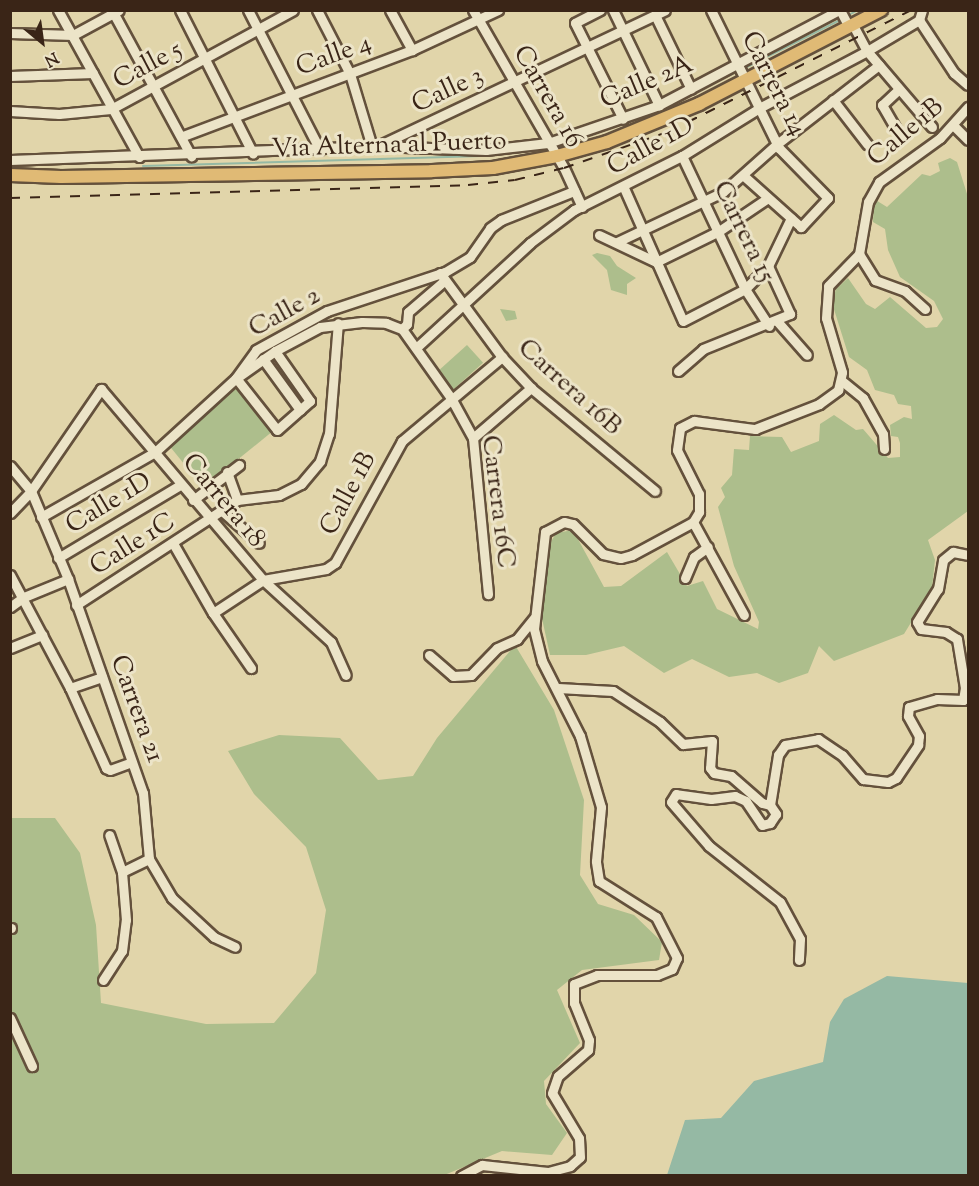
<!DOCTYPE html>
<meta charset="utf-8">
<style>
body{margin:0}
#map{position:relative;width:979px;height:1186px;overflow:hidden;background:#e1d5aa;font-family:"Sorts Mill Goudy",serif}
div>[style]{position:absolute}
[style*='--x']{left:calc(var(--x)*1px);top:calc(var(--y)*1px);width:calc(var(--w)*1px);rotate:calc(var(--a)*1deg)}
.green>*{inset:0;background:#adbe8c;transform-origin:0 0}
.water>*{inset:0;background:#95b9a4}
.stream>*{height:2px;margin:-1px;padding:0 1px;transform-origin:1px;border-radius:1px;background:#95b9a4}
.roads{filter:drop-shadow(2px 0 #64513c) drop-shadow(-2px 0 #64513c) drop-shadow(0 2px #64513c) drop-shadow(0 -2px #64513c)}
.minor>*{height:9px;margin:-4.5px;padding:0 4.5px;transform-origin:4.5px;border-radius:4.5px;background:#ece4c8}
.major>*{height:12px;margin:-6px;padding:0 6px;transform-origin:6px;border-radius:6px;background:#e0ba75}
.rail>*{height:2px;margin-top:-1px;transform-origin:0;background:repeating-linear-gradient(90deg,#3a2517 0 10px,transparent 0 20px)}
span{translate:-50% -50%;white-space:nowrap;text-align:center;line-height:1.15;-webkit-text-stroke:6px #ece4c8;paint-order:stroke}
.street-label{font-size:26px;color:#3a2517}
.frame{position:absolute;inset:0;border:12px solid #3a2517;pointer-events:none}
.north{position:absolute;left:12px;top:12px;width:60px;height:60px;-webkit-text-stroke:4px #ece4c8;paint-order:stroke;rotate:151deg;font-size:16px;font-weight:700;line-height:24px;text-align:center;color:#3a2517}
.north::after{content:'';display:block;margin:auto;width:21px;height:27px;background:#3a2517;clip-path:polygon(50% 0,100% 100%,50% 72%,0 100%)}
</style>
<div id="map">
<div class="green">
<i style="clip-path:polygon(950px 158px,957px 162px,968px 197px,968px 511px,928px 540px,935px 560px,932px 588px,904px 634px,834px 661px,819px 646px,808px 673px,779px 683px,757px 673px,729px 677px,692px 659px,664px 673px,624px 646px,586px 655px,550px 655px,541px 614px,548px 547px,556px 533px,573px 530px,604px 587px,621px 586px,667px 552px,687px 586px,703px 581px,717px 609px,758px 629px,759px 622px,734px 566px,718px 507px,725px 497px,721px 488px,732px 475px,734px 449px,749px 450px,750px 436px,782px 437px,791px 452px,819px 441px,820px 424px,834px 415px,856px 430px,863px 429px,888px 458px,900px 457px,900px 443px,898px 437px,891px 436px,890px 425px,904px 417px,912px 419px,911px 406px,898px 404px,894px 395px,875px 390px,867px 370px,849px 357px,832px 303px,836px 289px,848px 278px,866px 304px,875px 309px,890px 297px,926px 328px,937px 327px,943px 319px,934px 301px,900px 277px,888px 250px,885px 229px,873px 222px,874px 199px,887px 207px,922px 174px,930px 176px,940px 171px,938px 163px)"></i>
<i style="clip-path:polygon(597px 253px,610px 256px,617px 266px,636px 278px,627px 284px,627px 295px,611px 290px,607px 270px,592px 255px)"></i>
<i style="clip-path:polygon(500px 309px,515px 311px,517px 319px,506px 321px)"></i>
<i style="left:467px;top:345px;width:24px;height:40px;rotate:48deg"></i>
<i style="left:238px;top:386px;width:57px;height:91px;rotate:51deg"></i>
<i style="clip-path:polygon(515px 645px,554px 710px,584px 800px,580px 875px,598px 904px,634px 915px,662px 942px,659px 960px,582px 970px,557px 990px,580px 1043px,544px 1081px,546px 1104px,567px 1133px,552px 1155px,502px 1151px,442px 1176px,11px 1176px,11px 818px,55px 818px,80px 853px,96px 925px,101px 1003px,206px 1024px,274px 1023px,316px 973px,326px 910px,306px 847px,254px 794px,228px 751px,279px 735px,340px 738px,378px 780px,413px 776px,437px 738px)"></i>
</div>
<div class="water">
<i style="clip-path:polygon(887px 976px,968px 983px,968px 1175px,667px 1175px,685px 1120px,721px 1118px,754px 1081px,823px 1062px,830px 1022px,844px 999px)"></i>
</div>
<div class="stream">
<i style="--x:847;--y:16;--w:13;--a:-29"></i>
<i style="--x:745;--y:68;--w:109;--a:-26.8"></i>
<i style="--x:625;--y:123;--w:118;--a:-24.6"></i>
<i style="--x:143;--y:166;--w:338;--a:-1.7"></i>
<i style="--x:481;--y:156;--w:46;--a:-7.4"></i>
</div>
<div class="roads">
<div class="minor">
<i style="--x:58;--y:10;--w:168;--a:61.1"></i>
<i style="--x:180;--y:10;--w:161;--a:63.1"></i>
<i style="--x:248;--y:10;--w:157;--a:62.8"></i>
<i style="--x:317;--y:10;--w:72;--a:62.7"></i>
<i style="--x:350;--y:74;--w:76;--a:73.2"></i>
<i style="--x:390;--y:10;--w:46;--a:61.2"></i>
<i style="--x:473;--y:10;--w:182;--a:60.1"></i>
<i style="--x:564;--y:168;--w:43;--a:65.2"></i>
<i style="--x:600;--y:10;--w:28;--a:153"></i>
<i style="--x:575;--y:23;--w:107;--a:63.4"></i>
<i style="--x:613;--y:10;--w:106;--a:64.2"></i>
<i style="--x:711;--y:10;--w:154;--a:63.8"></i>
<i style="--x:779;--y:148;--w:70;--a:45.6"></i>
<i style="--x:828;--y:198;--w:40;--a:133"></i>
<i style="--x:801;--y:227;--w:76;--a:-138.2"></i>
<i style="--x:840;--y:10;--w:19;--a:62"></i>
<i style="--x:114;--y:14;--w:162;--a:61.5"></i>
<i style="--x:655;--y:15;--w:82;--a:64.1"></i>
<i style="--x:919;--y:20;--w:64;--a:56.6"></i>
<i style="--x:954;--y:73;--w:18;--a:41"></i>
<i style="--x:853;--y:25;--w:30;--a:62"></i>
<i style="--x:867;--y:51;--w:100;--a:49.5"></i>
<i style="--x:10;--y:33;--w:63;--a:1.8"></i>
<i style="--x:73;--y:35;--w:52;--a:-28.5"></i>
<i style="--x:10;--y:76;--w:83;--a:-2.1"></i>
<i style="--x:833;--y:100;--w:56;--a:52.3"></i>
<i style="--x:10;--y:111;--w:49;--a:3.5"></i>
<i style="--x:59;--y:114;--w:52;--a:-5.5"></i>
<i style="--x:111;--y:109;--w:207;--a:-28.5"></i>
<i style="--x:953;--y:125;--w:21;--a:45"></i>
<i style="--x:896;--y:129;--w:28;--a:-120"></i>
<i style="--x:882;--y:105;--w:23;--a:-43"></i>
<i style="--x:183;--y:136;--w:245;--a:-20.6"></i>
<i style="--x:412;--y:50;--w:95;--a:-24.9"></i>
<i style="--x:380;--y:145;--w:315;--a:-25.3"></i>
<i style="--x:682;--y:156;--w:147;--a:64.7"></i>
<i style="--x:745;--y:289;--w:44;--a:57"></i>
<i style="--x:10;--y:160;--w:367;--a:-2.2"></i>
<i style="--x:377;--y:146;--w:109;--a:2.1"></i>
<i style="--x:486;--y:150;--w:62;--a:-6.4"></i>
<i style="--x:548;--y:143;--w:117;--a:-18.9"></i>
<i style="--x:659;--y:105;--w:204;--a:-27.8"></i>
<i style="--x:624;--y:188;--w:145;--a:66.1"></i>
<i style="--x:683;--y:321;--w:70;--a:-27.3"></i>
<i style="--x:745;--y:289;--w:33;--a:-45"></i>
<i style="--x:768;--y:266;--w:53;--a:-64.4"></i>
<i style="--x:599;--y:235;--w:63;--a:25.3"></i>
<i style="--x:656;--y:262;--w:70;--a:-26.2"></i>
<i style="--x:719;--y:231;--w:59;--a:-34"></i>
<i style="--x:617;--y:242;--w:117;--a:-25.3"></i>
<i style="--x:723;--y:192;--w:72;--a:-41.6"></i>
<i style="--x:777;--y:144;--w:129;--a:-37.8"></i>
<i style="--x:859;--y:254;--w:31;--a:58"></i>
<i style="--x:875;--y:280;--w:32;--a:20"></i>
<i style="--x:905;--y:291;--w:27;--a:42"></i>
<i style="--x:440;--y:273;--w:104;--a:53.6"></i>
<i style="--x:502;--y:357;--w:42;--a:46.9"></i>
<i style="--x:531;--y:388;--w:161;--a:39.7"></i>
<i style="--x:777;--y:321;--w:45;--a:48.6"></i>
<i style="--x:402;--y:329;--w:7;--a:-45"></i>
<i style="--x:407;--y:324;--w:12;--a:-85"></i>
<i style="--x:408;--y:312;--w:48;--a:-40.7"></i>
<i style="--x:416;--y:348;--w:155;--a:-42.6"></i>
<i style="--x:530;--y:243;--w:55;--a:-36.9"></i>
<i style="--x:574;--y:210;--w:121;--a:-26.6"></i>
<i style="--x:682;--y:156;--w:93;--a:-31.8"></i>
<i style="--x:761;--y:107;--w:120;--a:-27.8"></i>
<i style="--x:867;--y:51;--w:61;--a:-30.8"></i>
<i style="--x:919;--y:20;--w:10;--a:-73"></i>
<i style="--x:263;--y:359;--w:63;--a:54"></i>
<i style="--x:678;--y:371;--w:33;--a:-41"></i>
<i style="--x:703;--y:349;--w:94;--a:-21.9"></i>
<i style="--x:790;--y:314;--w:53;--a:-114.6"></i>
<i style="--x:238;--y:377;--w:45;--a:-35.1"></i>
<i style="--x:275;--y:351;--w:51;--a:-28.1"></i>
<i style="--x:320;--y:327;--w:42;--a:-6.8"></i>
<i style="--x:362;--y:322;--w:24;--a:2"></i>
<i style="--x:386;--y:323;--w:17;--a:21"></i>
<i style="--x:402;--y:329;--w:85;--a:54.6"></i>
<i style="--x:451;--y:398;--w:46;--a:61.2"></i>
<i style="--x:473;--y:438;--w:157;--a:84.5"></i>
<i style="--x:236;--y:378;--w:66;--a:51.7"></i>
<i style="--x:277;--y:430;--w:44;--a:-41.3"></i>
<i style="--x:310;--y:401;--w:61;--a:-125"></i>
<i style="--x:842;--y:381;--w:27;--a:39"></i>
<i style="--x:863;--y:398;--w:41;--a:60.9"></i>
<i style="--x:883;--y:434;--w:15;--a:86"></i>
<i style="--x:473;--y:438;--w:77;--a:-40.8"></i>
<i style="--x:10;--y:466;--w:33;--a:50"></i>
<i style="--x:31;--y:491;--w:95;--a:67.2"></i>
<i style="--x:68;--y:579;--w:227;--a:70.7"></i>
<i style="--x:143;--y:793;--w:66;--a:84.8"></i>
<i style="--x:149;--y:859;--w:45;--a:59.5"></i>
<i style="--x:172;--y:898;--w:57;--a:42.9"></i>
<i style="--x:214;--y:937;--w:23;--a:25"></i>
<i style="--x:227;--y:472;--w:30;--a:70"></i>
<i style="--x:193;--y:500;--w:58;--a:-37.3"></i>
<i style="--x:221;--y:510;--w:50;--a:41"></i>
<i style="--x:10;--y:513;--w:30;--a:-46"></i>
<i style="--x:31;--y:491;--w:124;--a:-55.5"></i>
<i style="--x:101;--y:389;--w:250;--a:49.7"></i>
<i style="--x:263;--y:580;--w:92;--a:42.4"></i>
<i style="--x:331;--y:642;--w:36;--a:66"></i>
<i style="--x:41;--y:517;--w:131;--a:-29.7"></i>
<i style="--x:155;--y:452;--w:110;--a:-42.4"></i>
<i style="--x:236;--y:378;--w:34;--a:-54"></i>
<i style="--x:256;--y:350;--w:81;--a:-28.8"></i>
<i style="--x:327;--y:311;--w:124;--a:-18.3"></i>
<i style="--x:445;--y:272;--w:29;--a:-31"></i>
<i style="--x:470;--y:257;--w:35;--a:-55"></i>
<i style="--x:490;--y:228;--w:14;--a:-36"></i>
<i style="--x:501;--y:220;--w:79;--a:-21.7"></i>
<i style="--x:693;--y:522;--w:106;--a:61.3"></i>
<i style="--x:174;--y:545;--w:78;--a:60.2"></i>
<i style="--x:213;--y:613;--w:67;--a:55.4"></i>
<i style="--x:58;--y:558;--w:142;--a:-30.9"></i>
<i style="--x:10;--y:575;--w:128;--a:62"></i>
<i style="--x:70;--y:688;--w:88;--a:65.8"></i>
<i style="--x:106;--y:768;--w:4;--a:27"></i>
<i style="--x:110;--y:770;--w:23;--a:-20"></i>
<i style="--x:685;--y:578;--w:23;--a:-67"></i>
<i style="--x:694;--y:557;--w:17;--a:-36"></i>
<i style="--x:76;--y:605;--w:192;--a:-33.1"></i>
<i style="--x:237;--y:500;--w:42;--a:-6.8"></i>
<i style="--x:279;--y:495;--w:25;--a:-27"></i>
<i style="--x:301;--y:484;--w:30;--a:-50"></i>
<i style="--x:320;--y:461;--w:28;--a:-72"></i>
<i style="--x:329;--y:434;--w:111;--a:-85.4"></i>
<i style="--x:10;--y:607;--w:17;--a:-36"></i>
<i style="--x:24;--y:597;--w:48;--a:-22.2"></i>
<i style="--x:213;--y:613;--w:60;--a:-33.4"></i>
<i style="--x:263;--y:580;--w:64;--a:-9.9"></i>
<i style="--x:326;--y:569;--w:11;--a:-34"></i>
<i style="--x:335;--y:563;--w:139;--a:-61.2"></i>
<i style="--x:402;--y:441;--w:131;--a:-40"></i>
<i style="--x:10;--y:648;--w:35;--a:-22"></i>
<i style="--x:429;--y:655;--w:32;--a:41"></i>
<i style="--x:453;--y:676;--w:18;--a:-3"></i>
<i style="--x:471;--y:675;--w:37;--a:-46"></i>
<i style="--x:497;--y:648;--w:22;--a:-24"></i>
<i style="--x:517;--y:639;--w:27;--a:-51"></i>
<i style="--x:70;--y:688;--w:34;--a:-19"></i>
<i style="--x:558;--y:688;--w:55;--a:3.1"></i>
<i style="--x:613;--y:691;--w:56;--a:33.4"></i>
<i style="--x:660;--y:722;--w:32;--a:44"></i>
<i style="--x:683;--y:744;--w:29;--a:-6"></i>
<i style="--x:712;--y:741;--w:27;--a:94"></i>
<i style="--x:710;--y:768;--w:6;--a:51"></i>
<i style="--x:714;--y:773;--w:17;--a:10"></i>
<i style="--x:731;--y:776;--w:41;--a:41.1"></i>
<i style="--x:762;--y:803;--w:8;--a:14"></i>
<i style="--x:770;--y:805;--w:11;--a:56"></i>
<i style="--x:776;--y:814;--w:11;--a:124"></i>
<i style="--x:770;--y:823;--w:8;--a:166"></i>
<i style="--x:762;--y:825;--w:29;--a:-124"></i>
<i style="--x:746;--y:801;--w:12;--a:-156"></i>
<i style="--x:735;--y:796;--w:24;--a:173"></i>
<i style="--x:711;--y:799;--w:35;--a:-172"></i>
<i style="--x:676;--y:794;--w:9;--a:122"></i>
<i style="--x:671;--y:802;--w:58;--a:49.2"></i>
<i style="--x:709;--y:846;--w:90;--a:38.3"></i>
<i style="--x:780;--y:902;--w:42;--a:61.6"></i>
<i style="--x:800;--y:939;--w:21;--a:93"></i>
<i style="--x:770;--y:805;--w:51;--a:-80.9"></i>
<i style="--x:778;--y:755;--w:12;--a:-55"></i>
<i style="--x:785;--y:745;--w:34;--a:-10"></i>
<i style="--x:818;--y:739;--w:29;--a:34"></i>
<i style="--x:842;--y:755;--w:32;--a:49"></i>
<i style="--x:863;--y:779;--w:25;--a:7"></i>
<i style="--x:888;--y:782;--w:9;--a:-27"></i>
<i style="--x:896;--y:778;--w:40;--a:-56"></i>
<i style="--x:918;--y:745;--w:9;--a:-84"></i>
<i style="--x:919;--y:736;--w:23;--a:-119"></i>
<i style="--x:908;--y:716;--w:9;--a:-84"></i>
<i style="--x:909;--y:707;--w:29;--a:-16"></i>
<i style="--x:937;--y:699;--w:26;--a:2"></i>
<i style="--x:963;--y:700;--w:12;--a:-81"></i>
<i style="--x:965;--y:688;--w:50;--a:-99.3"></i>
<i style="--x:957;--y:639;--w:13;--a:-148"></i>
<i style="--x:946;--y:632;--w:25;--a:-173"></i>
<i style="--x:921;--y:629;--w:8;--a:-120"></i>
<i style="--x:917;--y:622;--w:39;--a:-58"></i>
<i style="--x:938;--y:589;--w:29;--a:-80"></i>
<i style="--x:943;--y:560;--w:13;--a:-39"></i>
<i style="--x:953;--y:552;--w:15;--a:11"></i>
<i style="--x:122;--y:872;--w:30;--a:-26"></i>
<i style="--x:10;--y:928;--w:1;--a:0"></i>
<i style="--x:103;--y:980;--w:35;--a:-57"></i>
<i style="--x:122;--y:951;--w:31;--a:-83"></i>
<i style="--x:126;--y:920;--w:48;--a:-94.8"></i>
<i style="--x:122;--y:872;--w:39;--a:-109"></i>
<i style="--x:10;--y:1018;--w:53;--a:65.4"></i>
<i style="--x:461;--y:1176;--w:24;--a:-28"></i>
<i style="--x:482;--y:1165;--w:66;--a:6.1"></i>
<i style="--x:548;--y:1172;--w:23;--a:-15"></i>
<i style="--x:570;--y:1166;--w:13;--a:-42"></i>
<i style="--x:580;--y:1157;--w:19;--a:-93"></i>
<i style="--x:579;--y:1138;--w:52;--a:-121"></i>
<i style="--x:552;--y:1093;--w:18;--a:-71"></i>
<i style="--x:558;--y:1076;--w:40;--a:-41"></i>
<i style="--x:588;--y:1050;--w:10;--a:-84"></i>
<i style="--x:589;--y:1040;--w:40;--a:-112"></i>
<i style="--x:574;--y:1003;--w:19;--a:-90"></i>
<i style="--x:574;--y:984;--w:25;--a:-21"></i>
<i style="--x:597;--y:975;--w:60;--a:0"></i>
<i style="--x:657;--y:975;--w:16;--a:-22"></i>
<i style="--x:672;--y:969;--w:12;--a:-66"></i>
<i style="--x:677;--y:958;--w:46;--a:-117.1"></i>
<i style="--x:656;--y:917;--w:67;--a:-147.7"></i>
<i style="--x:599;--y:881;--w:20;--a:-99"></i>
<i style="--x:596;--y:861;--w:54;--a:-84.7"></i>
<i style="--x:601;--y:807;--w:74;--a:-106.5"></i>
<i style="--x:580;--y:736;--w:84;--a:-116.9"></i>
<i style="--x:542;--y:661;--w:33;--a:-104"></i>
<i style="--x:534;--y:629;--w:98;--a:-83.5"></i>
<i style="--x:545;--y:532;--w:21;--a:-28"></i>
<i style="--x:564;--y:522;--w:9;--a:13"></i>
<i style="--x:573;--y:524;--w:42;--a:45"></i>
<i style="--x:603;--y:554;--w:18;--a:13"></i>
<i style="--x:621;--y:558;--w:11;--a:-15"></i>
<i style="--x:632;--y:555;--w:69;--a:-28.4"></i>
<i style="--x:693;--y:522;--w:12;--a:-59"></i>
<i style="--x:699;--y:512;--w:18;--a:-90"></i>
<i style="--x:699;--y:494;--w:49;--a:-116.6"></i>
<i style="--x:677;--y:450;--w:22;--a:-82"></i>
<i style="--x:680;--y:428;--w:16;--a:-27"></i>
<i style="--x:694;--y:421;--w:62;--a:7.5"></i>
<i style="--x:755;--y:429;--w:69;--a:-21.3"></i>
<i style="--x:819;--y:404;--w:24;--a:-36"></i>
<i style="--x:838;--y:390;--w:18;--a:-77"></i>
<i style="--x:842;--y:372;--w:56;--a:-106.5"></i>
<i style="--x:826;--y:318;--w:32;--a:-86"></i>
<i style="--x:828;--y:286;--w:45;--a:-45.9"></i>
<i style="--x:859;--y:254;--w:53;--a:-80.2"></i>
<i style="--x:868;--y:202;--w:23;--a:-61"></i>
<i style="--x:879;--y:182;--w:75;--a:-35.8"></i>
<i style="--x:940;--y:138;--w:42;--a:-47.9"></i>
</div>
<div class="major">
<i style="--x:10;--y:175;--w:51;--a:2.2"></i>
<i style="--x:61;--y:177;--w:371;--a:-0.9"></i>
<i style="--x:432;--y:171;--w:61;--a:-2.8"></i>
<i style="--x:493;--y:168;--w:65;--a:-10.6"></i>
<i style="--x:557;--y:156;--w:52;--a:-15.6"></i>
<i style="--x:607;--y:142;--w:100;--a:-22.4"></i>
<i style="--x:699;--y:104;--w:205;--a:-27.3"></i>
</div>
</div>
<div class="rail">
<i style="--x:10;--y:198;--w:458;--a:-1.6"></i>
<i style="--x:468;--y:185;--w:47;--a:-6.1"></i>
<i style="--x:515;--y:180;--w:50;--a:-13.8"></i>
<i style="--x:564;--y:168;--w:112;--a:-19.2"></i>
<i style="--x:670;--y:131;--w:271;--a:-26.6"></i>
</div>
<div class="street-label">
<span style="left:334px;top:56px;rotate:-20deg">Calle 4</span>
<span style="left:148px;top:66px;rotate:-28deg">Calle 5</span>
<span style="left:647px;top:83px;rotate:-23deg">Calle 2A</span>
<span style="left:773px;top:84px;rotate:63deg">Carrera 14</span>
<span style="left:448px;top:91px;rotate:-25deg">Calle 3</span>
<span style="left:547px;top:97px;rotate:60deg">Carrera 16</span>
<span style="left:906px;top:133px;rotate:-40deg">Calle 1B</span>
<span style="left:389px;top:146px;rotate:-2deg">Vía Alterna al Puerto</span>
<span style="left:651px;top:147px;rotate:-29deg">Calle 1D</span>
<span style="left:743px;top:232px;rotate:64deg">Carrera 15</span>
<span style="left:285px;top:313px;rotate:-29deg">Calle 2</span>
<span style="left:569px;top:388px;rotate:42deg">Carrera 16B</span>
<span style="left:349px;top:494px;rotate:-62deg">Calle 1B</span>
<span style="left:223px;top:501px;rotate:50deg">Carrera 18</span>
<span style="left:497px;top:502px;rotate:83deg">Carrera 16C</span>
<span style="left:109px;top:504px;rotate:-31deg">Calle 1D</span>
<span style="left:133px;top:545px;rotate:-32deg">Calle 1C</span>
<span style="left:136px;top:709px;rotate:70deg">Carrera 21</span>
</div>
<div class="frame"></div>
<div class="north">N</div>
</div>
